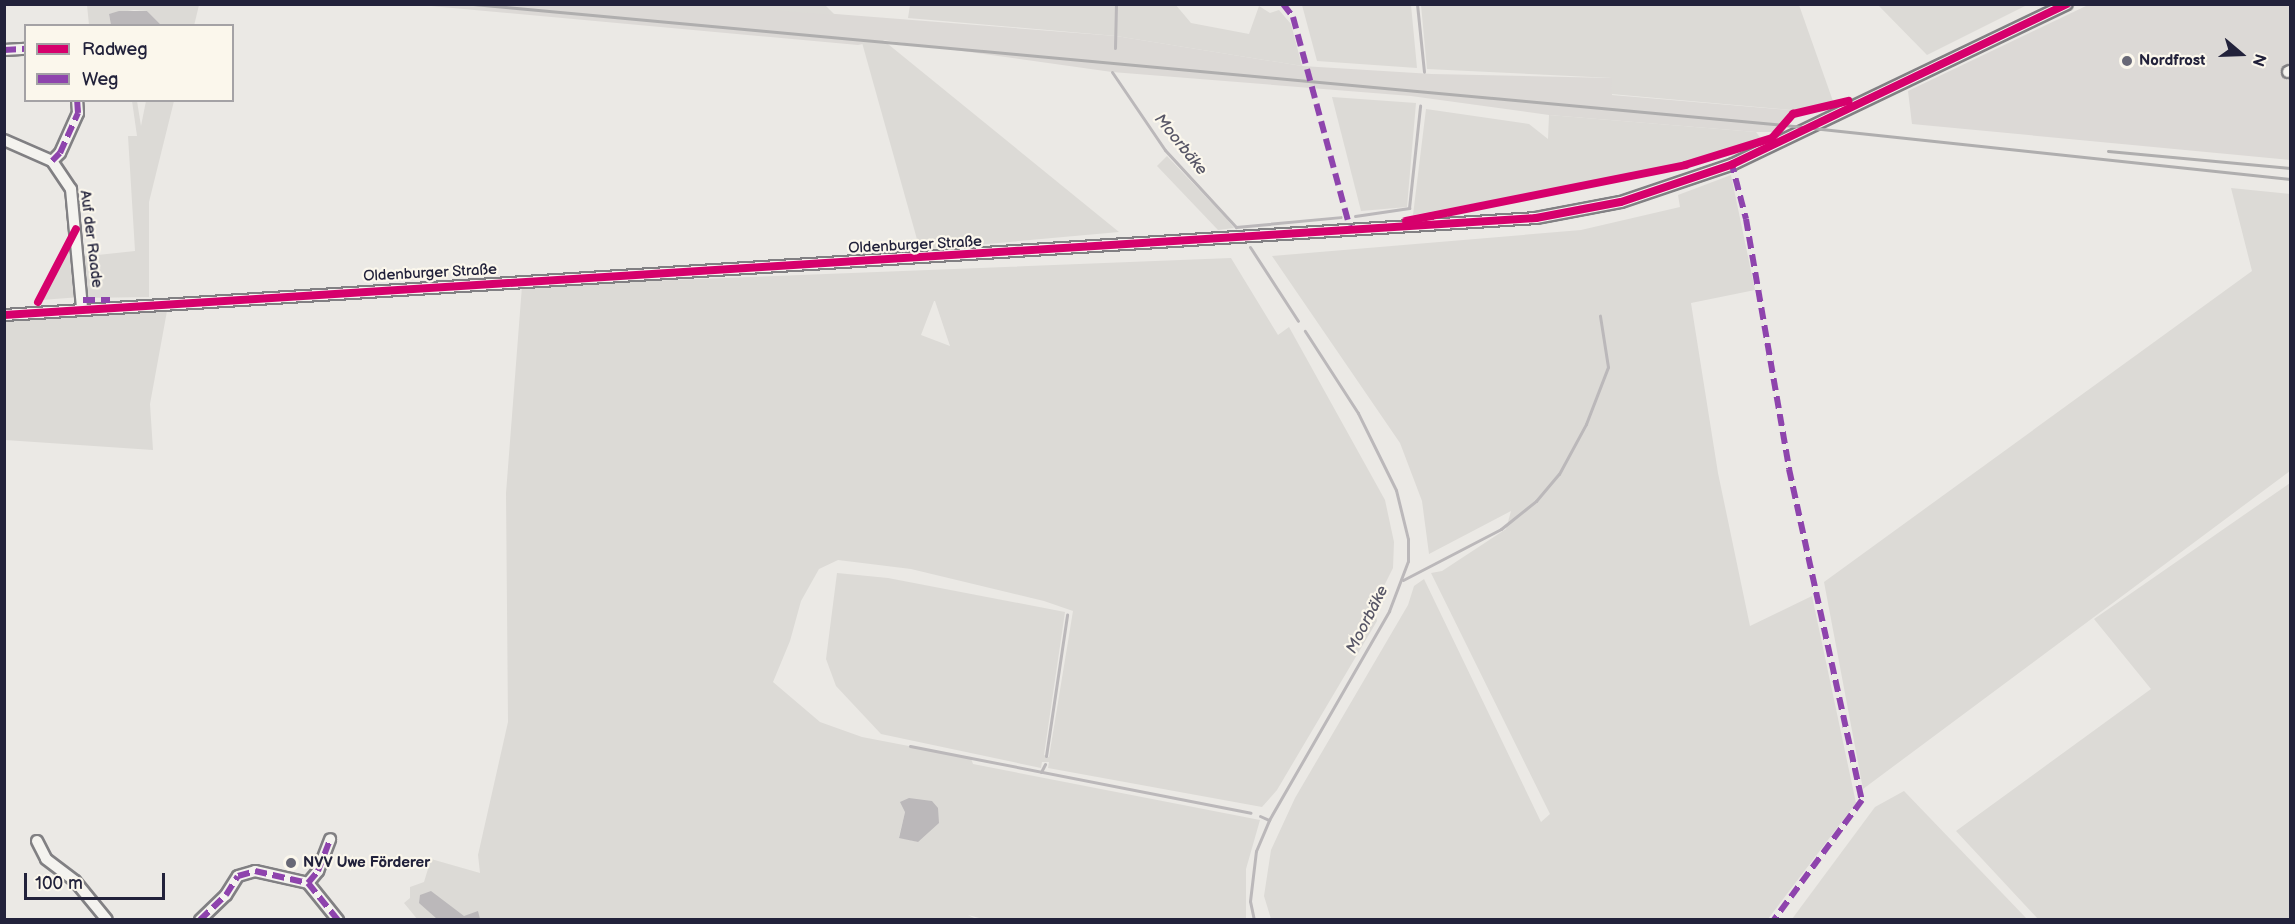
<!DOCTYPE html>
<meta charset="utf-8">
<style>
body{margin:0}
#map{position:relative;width:2295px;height:924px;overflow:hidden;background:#ebe9e5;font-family:"Balsamiq Sans",sans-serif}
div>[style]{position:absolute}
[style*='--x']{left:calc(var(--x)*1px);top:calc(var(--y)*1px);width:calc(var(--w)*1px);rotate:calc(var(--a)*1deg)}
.built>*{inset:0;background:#dcd9d6}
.green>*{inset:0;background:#dcdad6}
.water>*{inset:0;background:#bbb8ba}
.stream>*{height:3px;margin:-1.5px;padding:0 1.5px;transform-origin:1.5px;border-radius:1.5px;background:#bbb8ba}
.roads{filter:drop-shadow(2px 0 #818083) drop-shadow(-2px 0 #818083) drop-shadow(0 2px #818083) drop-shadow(0 -2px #818083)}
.minor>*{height:10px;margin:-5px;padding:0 5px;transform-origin:5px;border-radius:5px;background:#f4f3ef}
.rail>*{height:3px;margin:-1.5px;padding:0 1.5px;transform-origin:1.5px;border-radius:1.5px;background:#afaeae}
.quiet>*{height:6px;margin-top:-3px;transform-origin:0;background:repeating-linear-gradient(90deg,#8e44ad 0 12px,transparent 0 18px)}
.cycleway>*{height:8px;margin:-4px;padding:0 4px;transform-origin:4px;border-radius:4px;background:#d6006c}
.dots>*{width:16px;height:16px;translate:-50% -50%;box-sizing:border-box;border:3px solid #fbf7ec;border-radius:50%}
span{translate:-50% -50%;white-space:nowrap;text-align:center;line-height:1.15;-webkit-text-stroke:4.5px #fbf7ec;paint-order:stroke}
.poi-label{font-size:15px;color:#22223b;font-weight:700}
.left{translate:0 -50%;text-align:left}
.street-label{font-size:15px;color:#22223b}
.water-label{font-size:16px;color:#575666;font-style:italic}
.frame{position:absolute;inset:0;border:6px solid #22223b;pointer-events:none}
.legend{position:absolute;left:24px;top:24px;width:210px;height:78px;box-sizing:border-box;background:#fbf7ec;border:2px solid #a4a2a5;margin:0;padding:8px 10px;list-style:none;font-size:18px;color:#22223b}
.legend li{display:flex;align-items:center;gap:12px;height:30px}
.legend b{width:30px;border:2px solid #a4a2a5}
.north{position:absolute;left:2211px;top:24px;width:60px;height:60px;-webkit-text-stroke:4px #fbf7ec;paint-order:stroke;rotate:109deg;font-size:16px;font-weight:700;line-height:24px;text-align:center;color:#22223b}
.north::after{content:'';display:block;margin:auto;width:21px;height:27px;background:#22223b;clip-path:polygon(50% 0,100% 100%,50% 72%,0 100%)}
.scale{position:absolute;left:24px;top:873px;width:141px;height:27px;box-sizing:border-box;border:3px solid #22223b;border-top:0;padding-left:8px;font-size:18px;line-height:21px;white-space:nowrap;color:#22223b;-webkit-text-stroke:4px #fbf7ec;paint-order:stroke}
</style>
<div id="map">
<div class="built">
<i style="clip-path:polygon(706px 4px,1116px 36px,1302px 66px,1432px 74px,1612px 78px,1612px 95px,1802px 111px,1772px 132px,1756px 132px,1549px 115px,1411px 96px,1112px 72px,883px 40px,858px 45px,420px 5px)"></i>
<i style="clip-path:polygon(2088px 5px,2290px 5px,2290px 160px,1912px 124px,1908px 91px)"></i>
</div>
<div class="green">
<i style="clip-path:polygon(1175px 4px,1191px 23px,1249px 34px,1259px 6px,1270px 13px,1279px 10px,1291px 24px,1302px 66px,1116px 36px,908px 18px,910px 5px)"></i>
<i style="clip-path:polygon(87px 5px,199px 5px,194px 26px,161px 25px,147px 11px,134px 10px,109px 14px,111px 25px,89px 25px)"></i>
<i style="clip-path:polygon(706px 5px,825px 5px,835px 15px)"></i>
<i style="clip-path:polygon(1302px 5px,1411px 5px,1417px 68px,1317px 61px)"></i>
<i style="clip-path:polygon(1421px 5px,1799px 5px,1834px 104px,1802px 111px,1611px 94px,1612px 78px,1427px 69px)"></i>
<i style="clip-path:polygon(1878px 5px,2027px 5px,1927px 55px)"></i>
<i style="clip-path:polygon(861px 39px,883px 40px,1119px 232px,920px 250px)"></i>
<i style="clip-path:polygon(1332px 97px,1416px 103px,1407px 207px,1361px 211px)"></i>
<i style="clip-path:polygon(132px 101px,137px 101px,141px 126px,146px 101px,174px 101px,149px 202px,149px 297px,85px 298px,79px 257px,135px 251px,128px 136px,137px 136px)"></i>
<i style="clip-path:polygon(1426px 109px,1529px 124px,1548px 139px,1549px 115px,1756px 132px,1762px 140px,1669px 167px,1413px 215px)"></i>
<i style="clip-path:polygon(1167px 156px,1226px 218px,1234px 228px,1218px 230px,1157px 166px)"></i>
<i style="clip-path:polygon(1731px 175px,1755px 290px,1691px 303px,1718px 473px,1750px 626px,1812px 596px,1856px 803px,1768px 919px,1271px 919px,1264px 896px,1271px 850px,1295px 798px,1408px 605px,1414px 586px,1424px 579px,1541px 822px,1550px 814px,1431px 573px,1442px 571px,1506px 529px,1511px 511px,1429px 554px,1422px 501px,1400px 443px,1272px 256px,1581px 230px,1680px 207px,1678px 195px)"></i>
<i style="clip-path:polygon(2231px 188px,2290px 194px,2290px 471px,1863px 789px,1824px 582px,2252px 271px)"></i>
<i style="clip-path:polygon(75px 233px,81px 297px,41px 300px,62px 264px)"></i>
<i style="clip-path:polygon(evenodd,1231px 258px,1278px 335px,1289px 327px,1385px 500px,1394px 542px,1393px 568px,1374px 606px,1377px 621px,1277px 790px,1262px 807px,1048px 768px,1049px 762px,1042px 762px,1041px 768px,881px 734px,836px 686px,826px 659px,837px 573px,888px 578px,1065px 612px,1044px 755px,1049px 757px,1073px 611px,1044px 601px,911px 569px,838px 560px,819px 569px,801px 601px,790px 641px,773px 682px,820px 722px,862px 737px,971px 758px,973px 764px,1260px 820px,1246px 869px,1246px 919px,987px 920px,968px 915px,976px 919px,418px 920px,404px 903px,410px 898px,410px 887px,424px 882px,431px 859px,480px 873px,478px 855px,508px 722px,506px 493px,522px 286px,1231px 258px,934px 301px,935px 301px,950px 346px,921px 335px,934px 301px,1231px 258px,905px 812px,918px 842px,899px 837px,905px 812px)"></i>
<i style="clip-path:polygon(167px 311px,150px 404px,153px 450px,5px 440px,4px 319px)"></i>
<i style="clip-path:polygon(2290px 483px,2290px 919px,2038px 919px,1956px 831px,2151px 689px,2094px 619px)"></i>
<i style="clip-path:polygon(1904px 791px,2027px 919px,1792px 919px,1875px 807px)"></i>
</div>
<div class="water">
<i style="clip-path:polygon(119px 11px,147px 11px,161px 25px,111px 25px,109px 14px)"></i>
<i style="clip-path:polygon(909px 798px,932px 801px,938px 808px,939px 823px,918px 842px,899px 838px,905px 812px,900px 802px)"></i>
<i style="clip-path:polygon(431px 891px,464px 916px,478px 911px,480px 919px,437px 919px,419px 903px,420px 895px)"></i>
</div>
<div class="stream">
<i style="--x:1417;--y:4;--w:68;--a:84.1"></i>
<i style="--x:1115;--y:48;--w:44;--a:-88.7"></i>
<i style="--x:1112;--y:72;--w:94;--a:55.8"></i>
<i style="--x:1165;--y:150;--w:105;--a:47.3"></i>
<i style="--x:1236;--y:227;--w:105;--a:-5.4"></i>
<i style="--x:1355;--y:216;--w:55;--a:-8.4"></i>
<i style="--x:1409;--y:208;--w:103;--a:-83.8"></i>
<i style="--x:1250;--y:247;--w:88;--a:57"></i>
<i style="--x:1403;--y:580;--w:110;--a:-27.5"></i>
<i style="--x:1501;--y:529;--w:45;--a:-38.7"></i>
<i style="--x:1536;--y:501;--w:35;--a:-50"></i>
<i style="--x:1559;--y:474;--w:57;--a:-61.6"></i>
<i style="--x:1586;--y:424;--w:61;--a:-68.9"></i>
<i style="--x:1608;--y:367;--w:52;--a:-98.9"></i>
<i style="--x:910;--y:746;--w:347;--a:11.1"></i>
<i style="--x:1046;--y:756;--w:143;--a:-81.5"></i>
<i style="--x:1041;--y:772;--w:9;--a:-63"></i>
<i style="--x:1260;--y:816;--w:10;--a:24"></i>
<i style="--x:1254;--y:920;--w:19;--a:-102"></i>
<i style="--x:1250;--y:901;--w:50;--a:-83.2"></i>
<i style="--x:1256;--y:851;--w:34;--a:-67"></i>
<i style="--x:1269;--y:820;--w:241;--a:-60.1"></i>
<i style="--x:1389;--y:611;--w:53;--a:-69.2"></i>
<i style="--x:1408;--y:561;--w:22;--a:-90"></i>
<i style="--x:1408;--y:539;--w:50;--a:-103.8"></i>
<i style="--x:1396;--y:490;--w:86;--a:-116.3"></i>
<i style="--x:1358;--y:413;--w:98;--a:-122.9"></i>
</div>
<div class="roads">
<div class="minor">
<i style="--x:4;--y:50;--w:22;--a:-3"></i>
<i style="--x:2288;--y:72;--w:2;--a:-27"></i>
<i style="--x:4;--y:140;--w:52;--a:23.6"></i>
<i style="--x:52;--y:161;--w:34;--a:56"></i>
<i style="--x:71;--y:189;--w:119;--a:84.7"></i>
<i style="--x:52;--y:161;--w:11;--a:-45"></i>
<i style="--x:60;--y:153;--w:44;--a:-65.8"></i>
<i style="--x:78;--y:113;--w:13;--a:-94"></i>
<i style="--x:4;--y:315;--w:1535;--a:-3.62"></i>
<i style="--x:1536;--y:218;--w:86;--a:-10.7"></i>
<i style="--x:1621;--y:202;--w:118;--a:-18.7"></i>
<i style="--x:1733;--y:164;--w:370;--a:-25.6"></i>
<i style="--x:37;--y:841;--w:20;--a:63"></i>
<i style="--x:46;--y:859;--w:36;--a:37"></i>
<i style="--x:75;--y:881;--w:50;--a:50.6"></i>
<i style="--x:308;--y:883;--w:16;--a:-50"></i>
<i style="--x:318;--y:871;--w:34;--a:-69"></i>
<i style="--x:200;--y:920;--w:36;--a:-44"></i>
<i style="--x:226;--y:895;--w:22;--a:-58"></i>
<i style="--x:238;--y:876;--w:18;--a:-16"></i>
<i style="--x:255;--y:871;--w:54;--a:12.8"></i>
<i style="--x:308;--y:883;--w:48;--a:51"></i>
</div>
</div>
<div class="rail">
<i style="--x:473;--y:4;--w:1317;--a:5.27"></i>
<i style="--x:1784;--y:125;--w:509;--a:6.09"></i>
<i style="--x:2108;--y:151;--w:183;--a:5.3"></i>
</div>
<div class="quiet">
<i style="--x:1283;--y:4;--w:16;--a:52"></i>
<i style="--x:1293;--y:17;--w:223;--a:74.9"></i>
<i style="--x:4;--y:50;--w:22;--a:-3"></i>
<i style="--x:52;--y:161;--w:11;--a:-45"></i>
<i style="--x:60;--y:153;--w:44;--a:-65.8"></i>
<i style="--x:78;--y:113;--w:13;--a:-94"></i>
<i style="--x:1731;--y:161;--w:60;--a:75.5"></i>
<i style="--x:1746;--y:219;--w:254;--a:80.2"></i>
<i style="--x:1789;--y:469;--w:339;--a:77.6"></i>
<i style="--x:1862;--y:800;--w:149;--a:126.3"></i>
<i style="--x:83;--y:300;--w:27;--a:0"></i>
<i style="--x:308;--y:883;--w:16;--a:-50"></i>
<i style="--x:318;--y:871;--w:34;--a:-69"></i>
<i style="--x:200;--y:920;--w:36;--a:-44"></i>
<i style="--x:226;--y:895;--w:22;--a:-58"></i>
<i style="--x:238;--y:876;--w:18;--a:-16"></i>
<i style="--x:255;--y:871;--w:54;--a:12.8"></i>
<i style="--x:308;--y:883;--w:48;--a:51"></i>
</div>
<div class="cycleway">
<i style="--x:1406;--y:221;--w:285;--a:-11.3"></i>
<i style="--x:1685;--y:165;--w:91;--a:-17.2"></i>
<i style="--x:1772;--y:138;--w:32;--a:-49"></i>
<i style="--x:1793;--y:114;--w:57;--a:-13.3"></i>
<i style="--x:38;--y:302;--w:82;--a:-62.5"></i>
<i style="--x:4;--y:315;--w:1535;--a:-3.62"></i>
<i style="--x:1536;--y:218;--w:86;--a:-10.7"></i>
<i style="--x:1621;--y:202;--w:118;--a:-18.7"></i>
<i style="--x:1733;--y:164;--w:370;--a:-25.6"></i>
</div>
<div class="dots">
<i style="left:2127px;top:61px;background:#686876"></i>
<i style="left:291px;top:863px;background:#686876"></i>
</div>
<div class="poi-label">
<span class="left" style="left:2139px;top:61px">Nordfrost</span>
<span class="left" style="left:303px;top:863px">NVV Uwe Förderer</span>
</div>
<div class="street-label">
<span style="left:91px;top:239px;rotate:83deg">Auf der Raade</span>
<span style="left:915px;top:245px;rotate:-3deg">Oldenburger Straße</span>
<span style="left:430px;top:273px;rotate:-3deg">Oldenburger Straße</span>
</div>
<div class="water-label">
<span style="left:1180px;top:145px;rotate:51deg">Moorbäke</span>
<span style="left:1368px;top:620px;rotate:-63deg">Moorbäke</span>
</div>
<div class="frame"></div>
<ul class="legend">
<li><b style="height:8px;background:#d6006c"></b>Radweg</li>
<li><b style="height:8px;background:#8e44ad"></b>Weg</li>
</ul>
<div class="north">N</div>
<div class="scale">100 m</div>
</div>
